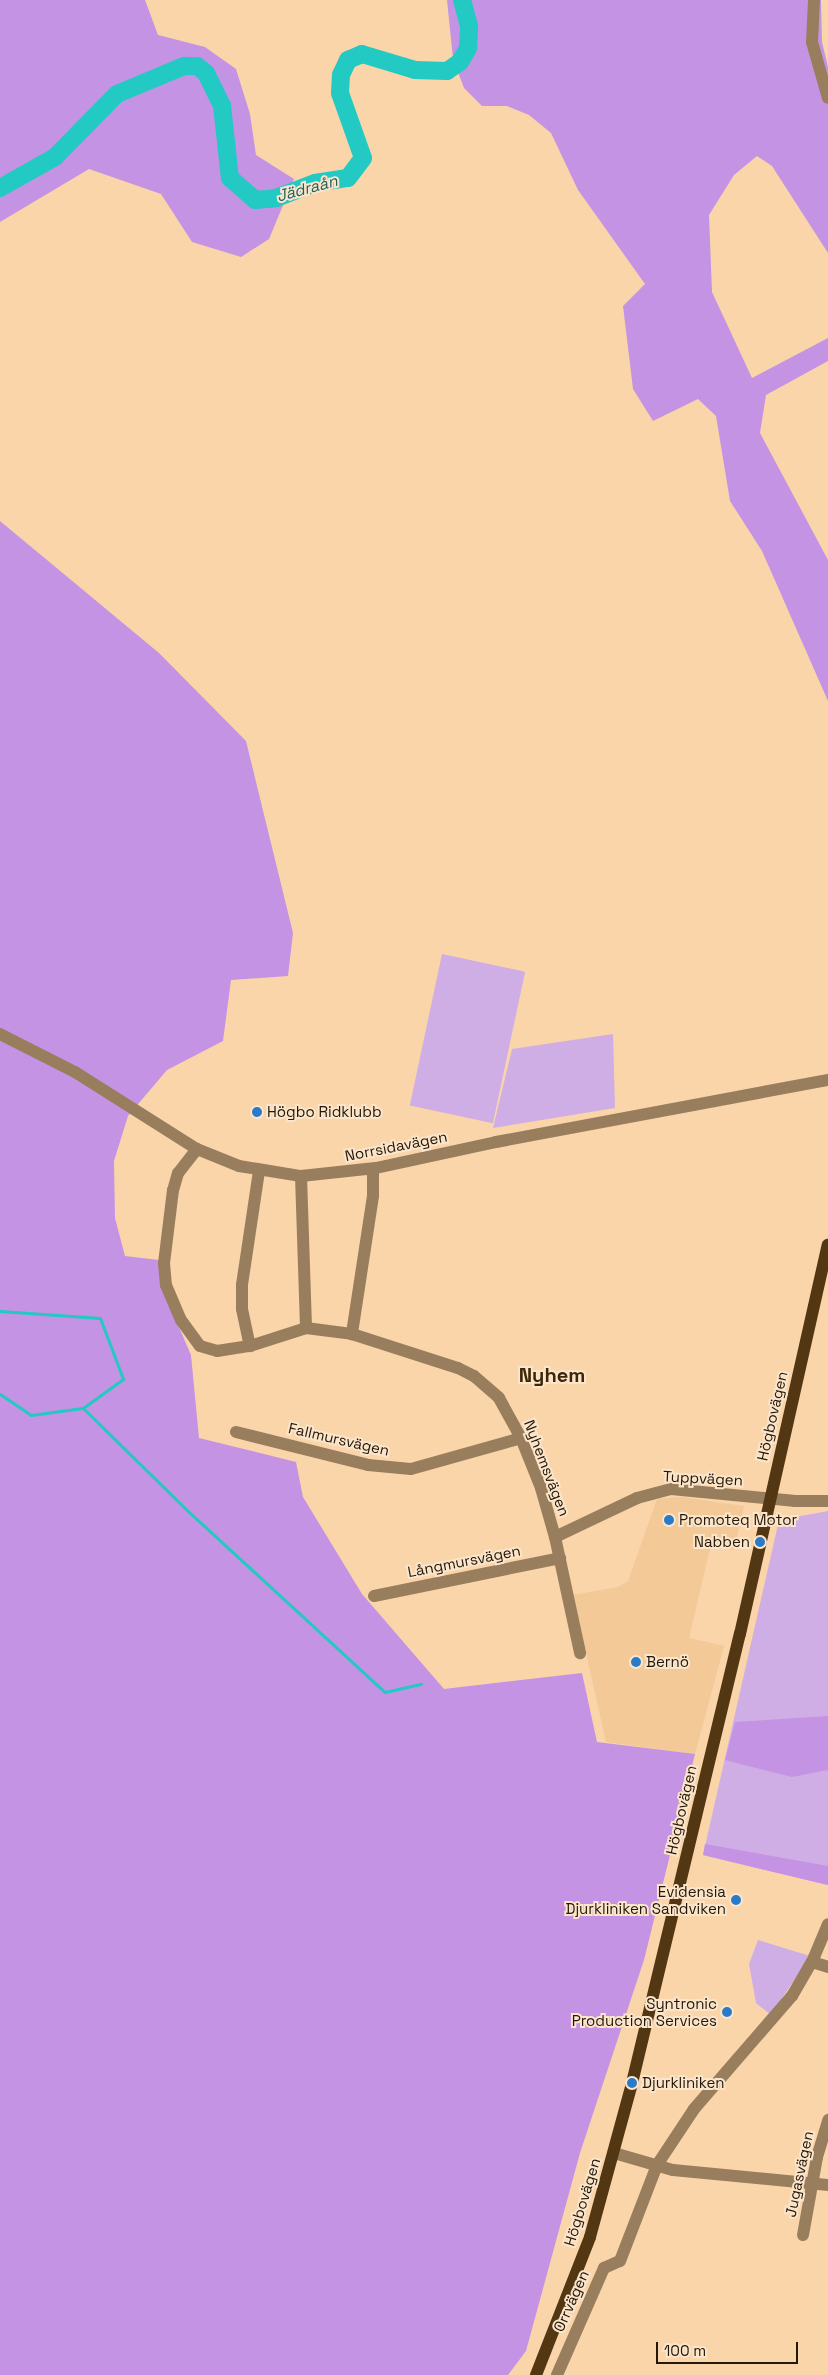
<!DOCTYPE html>
<meta charset="utf-8">
<style>
body{margin:0}
#map{position:relative;width:828px;height:2375px;overflow:hidden;background:#fad5aa;font-family:"Space Grotesk",sans-serif}
div>[style]{position:absolute}
[style*='--x']{left:calc(var(--x)*1px);top:calc(var(--y)*1px);width:calc(var(--w)*1px);rotate:calc(var(--a)*1deg)}
.built>*{inset:0;background:#f2c997}
.green>*{inset:0;background:#cfaee5;transform-origin:0 0}
.forest>*{inset:0;background:#c493e4}
.stream>*{height:3px;margin:-1.5px;padding:0 1.5px;transform-origin:1.5px;border-radius:1.5px;background:#23c9c3}
.river>*{height:18px;margin:-9px;padding:0 9px;transform-origin:9px;border-radius:9px;background:#23c9c3}
.minor>*{height:12px;margin:-6px;padding:0 6px;transform-origin:6px;border-radius:6px;background:#997e5e}
.major>*{height:12px;margin:-6px;padding:0 6px;transform-origin:6px;border-radius:6px;background:#523712}
.dots>*{width:14px;height:14px;translate:-50% -50%;box-sizing:border-box;border:2px solid #fbe5cb;border-radius:50%}
span{translate:-50% -50%;white-space:nowrap;text-align:center;line-height:1.15;-webkit-text-stroke:4px #fbe5cb;paint-order:stroke}
.poi-label{font-size:15px;color:#241707}
.left{translate:0 -50%;text-align:left}
.right{translate:-100% -50%;text-align:right}
.street-label{font-size:15px;color:#241707}
.water-label{font-size:16px;color:#23605d;font-style:italic}
.district-label{font-size:20px;color:#3e2708;font-weight:700}
.scale{position:absolute;left:656px;top:2342px;width:142px;height:22px;box-sizing:border-box;border:2px solid #241707;border-top:0;padding-left:6px;font-size:15px;line-height:18px;white-space:nowrap;color:#241707;-webkit-text-stroke:4px #fbe5cb;paint-order:stroke}
</style>
<div id="map">
<div class="built">
<i style="clip-path:polygon(682px 1497px,744px 1506px,734px 1550px,711px 1545px,689px 1638px,724px 1646px,695px 1754px,606px 1742px,573px 1595px,618px 1587px,628px 1581px,657px 1499px)"></i>
</div>
<div class="green">
<i style="left:442px;top:954px;width:85px;height:155px;rotate:12deg"></i>
<i style="clip-path:polygon(613px 1034px,615px 1108px,493px 1128px,512px 1049px)"></i>
<i style="clip-path:polygon(828px 1511px,828px 1885px,703px 1855px,779px 1520px)"></i>
<i style="clip-path:polygon(758px 1940px,810px 1956px,771px 2015px,756px 2003px,749px 1964px)"></i>
</div>
<div class="forest">
<i style="clip-path:polygon(0 0,145px 0,158px 35px,205px 47px,236px 69px,250px 114px,256px 155px,294px 179px,269px 239px,241px 257px,192px 242px,161px 194px,89px 169px,0 222px)"></i>
<i style="clip-path:polygon(447px 0,821px 0,822px 42px,828px 67px,828px 253px,772px 166px,757px 156px,734px 175px,709px 215px,712px 292px,752px 378px,828px 338px,828px 361px,766px 395px,760px 433px,828px 560px,828px 701px,762px 551px,730px 501px,716px 416px,698px 399px,653px 421px,633px 389px,623px 306px,645px 284px,578px 190px,551px 133px,529px 115px,507px 106px,482px 106px,464px 88px,453px 59px)"></i>
<i style="clip-path:polygon(0 521px,159px 653px,246px 741px,293px 933px,288px 976px,231px 980px,223px 1041px,167px 1070px,128px 1116px,114px 1161px,115px 1218px,125px 1256px,159px 1260px,160px 1283px,191px 1355px,199px 1438px,296px 1462px,303px 1497px,362px 1594px,444px 1689px,582px 1673px,597px 1742px,695px 1754px,644px 1960px,580px 2153px,526px 2351px,508px 2375px,0 2375px)"></i>
<i style="clip-path:polygon(828px 1716px,828px 1770px,792px 1777px,725px 1760px,735px 1722px)"></i>
<i style="clip-path:polygon(705px 1844px,828px 1866px,828px 1885px,703px 1855px)"></i>
</div>
<div class="stream">
<i style="--x:0;--y:1311;--w:100;--a:4"></i>
<i style="--x:100;--y:1318;--w:65;--a:69.3"></i>
<i style="--x:123;--y:1379;--w:49;--a:144.1"></i>
<i style="--x:0;--y:1394;--w:37;--a:34"></i>
<i style="--x:31;--y:1415;--w:52;--a:-7.7"></i>
<i style="--x:83;--y:1408;--w:148;--a:44.5"></i>
<i style="--x:189;--y:1512;--w:266;--a:42.6"></i>
<i style="--x:385;--y:1692;--w:37;--a:-13"></i>
</div>
<div class="river">
<i style="--x:0;--y:188;--w:63;--a:-29.4"></i>
<i style="--x:55;--y:157;--w:88;--a:-45.5"></i>
<i style="--x:117;--y:94;--w:73;--a:-22.7"></i>
<i style="--x:184;--y:66;--w:13;--a:0"></i>
<i style="--x:197;--y:66;--w:11;--a:38"></i>
<i style="--x:206;--y:73;--w:37;--a:64"></i>
<i style="--x:222;--y:106;--w:72;--a:83.7"></i>
<i style="--x:230;--y:178;--w:33;--a:41"></i>
<i style="--x:255;--y:200;--w:21;--a:-5"></i>
<i style="--x:276;--y:198;--w:42;--a:-21"></i>
<i style="--x:315;--y:183;--w:33;--a:-9"></i>
<i style="--x:348;--y:178;--w:25;--a:-53"></i>
<i style="--x:363;--y:158;--w:69;--a:-109.5"></i>
<i style="--x:340;--y:93;--w:18;--a:-87"></i>
<i style="--x:341;--y:75;--w:17;--a:-65"></i>
<i style="--x:348;--y:60;--w:15;--a:-23"></i>
<i style="--x:362;--y:54;--w:55;--a:16.8"></i>
<i style="--x:415;--y:70;--w:32;--a:2"></i>
<i style="--x:447;--y:71;--w:16;--a:-35"></i>
<i style="--x:460;--y:62;--w:16;--a:-60"></i>
<i style="--x:468;--y:48;--w:22;--a:-87"></i>
<i style="--x:469;--y:26;--w:27;--a:-105"></i>
</div>
<div class="minor">
<i style="--x:814;--y:0;--w:42;--a:92.7"></i>
<i style="--x:812;--y:42;--w:58;--a:74.1"></i>
<i style="--x:0;--y:1034;--w:84;--a:26.9"></i>
<i style="--x:75;--y:1072;--w:144;--a:32.3"></i>
<i style="--x:197;--y:1149;--w:45;--a:22"></i>
<i style="--x:239;--y:1166;--w:63;--a:9.2"></i>
<i style="--x:301;--y:1176;--w:75;--a:-6.1"></i>
<i style="--x:376;--y:1168;--w:123;--a:-12.2"></i>
<i style="--x:496;--y:1142;--w:338;--a:-10.6"></i>
<i style="--x:197;--y:1149;--w:31;--a:128"></i>
<i style="--x:178;--y:1173;--w:18;--a:106"></i>
<i style="--x:173;--y:1190;--w:74;--a:97"></i>
<i style="--x:164;--y:1263;--w:22;--a:85"></i>
<i style="--x:166;--y:1285;--w:38;--a:67"></i>
<i style="--x:181;--y:1320;--w:32;--a:54"></i>
<i style="--x:200;--y:1346;--w:18;--a:16"></i>
<i style="--x:217;--y:1351;--w:33;--a:-9"></i>
<i style="--x:373;--y:1169;--w:27;--a:90"></i>
<i style="--x:373;--y:1196;--w:140;--a:98.7"></i>
<i style="--x:352;--y:1334;--w:111;--a:17.8"></i>
<i style="--x:458;--y:1368;--w:18;--a:27"></i>
<i style="--x:474;--y:1376;--w:33;--a:41"></i>
<i style="--x:499;--y:1398;--w:46;--a:61.2"></i>
<i style="--x:521;--y:1438;--w:54;--a:68.2"></i>
<i style="--x:541;--y:1488;--w:51;--a:74.1"></i>
<i style="--x:555;--y:1537;--w:119;--a:77.8"></i>
<i style="--x:259;--y:1171;--w:115;--a:98.5"></i>
<i style="--x:242;--y:1285;--w:24;--a:90"></i>
<i style="--x:242;--y:1309;--w:38;--a:78"></i>
<i style="--x:250;--y:1346;--w:59;--a:-17.8"></i>
<i style="--x:306;--y:1328;--w:46;--a:7.4"></i>
<i style="--x:301;--y:1176;--w:152;--a:88.1"></i>
<i style="--x:236;--y:1432;--w:136;--a:14"></i>
<i style="--x:368;--y:1465;--w:43;--a:5.3"></i>
<i style="--x:411;--y:1469;--w:114;--a:-15.7"></i>
<i style="--x:555;--y:1537;--w:91;--a:-25.4"></i>
<i style="--x:637;--y:1498;--w:35;--a:-15"></i>
<i style="--x:671;--y:1489;--w:125;--a:5.5"></i>
<i style="--x:795;--y:1501;--w:33;--a:0"></i>
<i style="--x:374;--y:1596;--w:190;--a:-11.5"></i>
<i style="--x:812;--y:1962;--w:17;--a:17"></i>
<i style="--x:614;--y:2153;--w:61;--a:16.1"></i>
<i style="--x:673;--y:2170;--w:156;--a:5.5"></i>
<i style="--x:803;--y:2235;--w:79;--a:-79.8"></i>
<i style="--x:817;--y:2157;--w:39;--a:-73"></i>
<i style="--x:557;--y:2375;--w:117;--a:-66.3"></i>
<i style="--x:604;--y:2268;--w:17;--a:-24"></i>
<i style="--x:620;--y:2261;--w:103;--a:-68.9"></i>
<i style="--x:657;--y:2165;--w:67;--a:-56.5"></i>
<i style="--x:694;--y:2109;--w:150;--a:-49.1"></i>
<i style="--x:792;--y:1996;--w:39;--a:-60"></i>
<i style="--x:812;--y:1962;--w:41;--a:-67.2"></i>
</div>
<div class="major">
<i style="--x:536;--y:2375;--w:148;--a:-68.6"></i>
<i style="--x:590;--y:2237;--w:160;--a:-74.7"></i>
<i style="--x:632;--y:2083;--w:462;--a:-76.5"></i>
<i style="--x:740;--y:1634;--w:399;--a:-77.3"></i>
</div>
<div class="dots">
<i style="left:257px;top:1112px;background:#297bca"></i>
<i style="left:669px;top:1520px;background:#297bca"></i>
<i style="left:760px;top:1542px;background:#297bca"></i>
<i style="left:636px;top:1662px;background:#297bca"></i>
<i style="left:736px;top:1900px;background:#297bca"></i>
<i style="left:727px;top:2012px;background:#297bca"></i>
<i style="left:632px;top:2083px;background:#297bca"></i>
</div>
<div class="poi-label">
<span class="left" style="left:267px;top:1112px">Högbo Ridklubb</span>
<span class="left" style="left:679px;top:1520px">Promoteq Motor</span>
<span class="right" style="left:750px;top:1542px">Nabben</span>
<span class="left" style="left:646px;top:1662px">Bernö</span>
<span class="right" style="left:726px;top:1900px">Evidensia<br>Djurkliniken Sandviken</span>
<span class="right" style="left:717px;top:2012px">Syntronic<br>Production Services</span>
<span class="left" style="left:642px;top:2083px">Djurkliniken</span>
</div>
<div class="street-label">
<span style="left:396px;top:1146px;rotate:-11deg">Norrsidavägen</span>
<span style="left:772px;top:1416px;rotate:-77deg">Högbovägen</span>
<span style="left:339px;top:1439px;rotate:13deg">Fallmursvägen</span>
<span style="left:547px;top:1468px;rotate:69deg">Nyhemsvägen</span>
<span style="left:703px;top:1478px;rotate:3deg">Tuppvägen</span>
<span style="left:464px;top:1561px;rotate:-11deg">Långmursvägen</span>
<span style="left:681px;top:1810px;rotate:-77deg">Högbovägen</span>
<span style="left:799px;top:2174px;rotate:-78deg">Jugasvägen</span>
<span style="left:582px;top:2202px;rotate:-73deg">Högbovägen</span>
<span style="left:571px;top:2301px;rotate:-66deg">Orrvägen</span>
</div>
<div class="water-label">
<span style="left:307px;top:189px;rotate:-15deg">Jädraån</span>
</div>
<div class="district-label">
<span style="left:552px;top:1375px">Nyhem</span>
</div>
<div class="scale">100 m</div>
</div>
